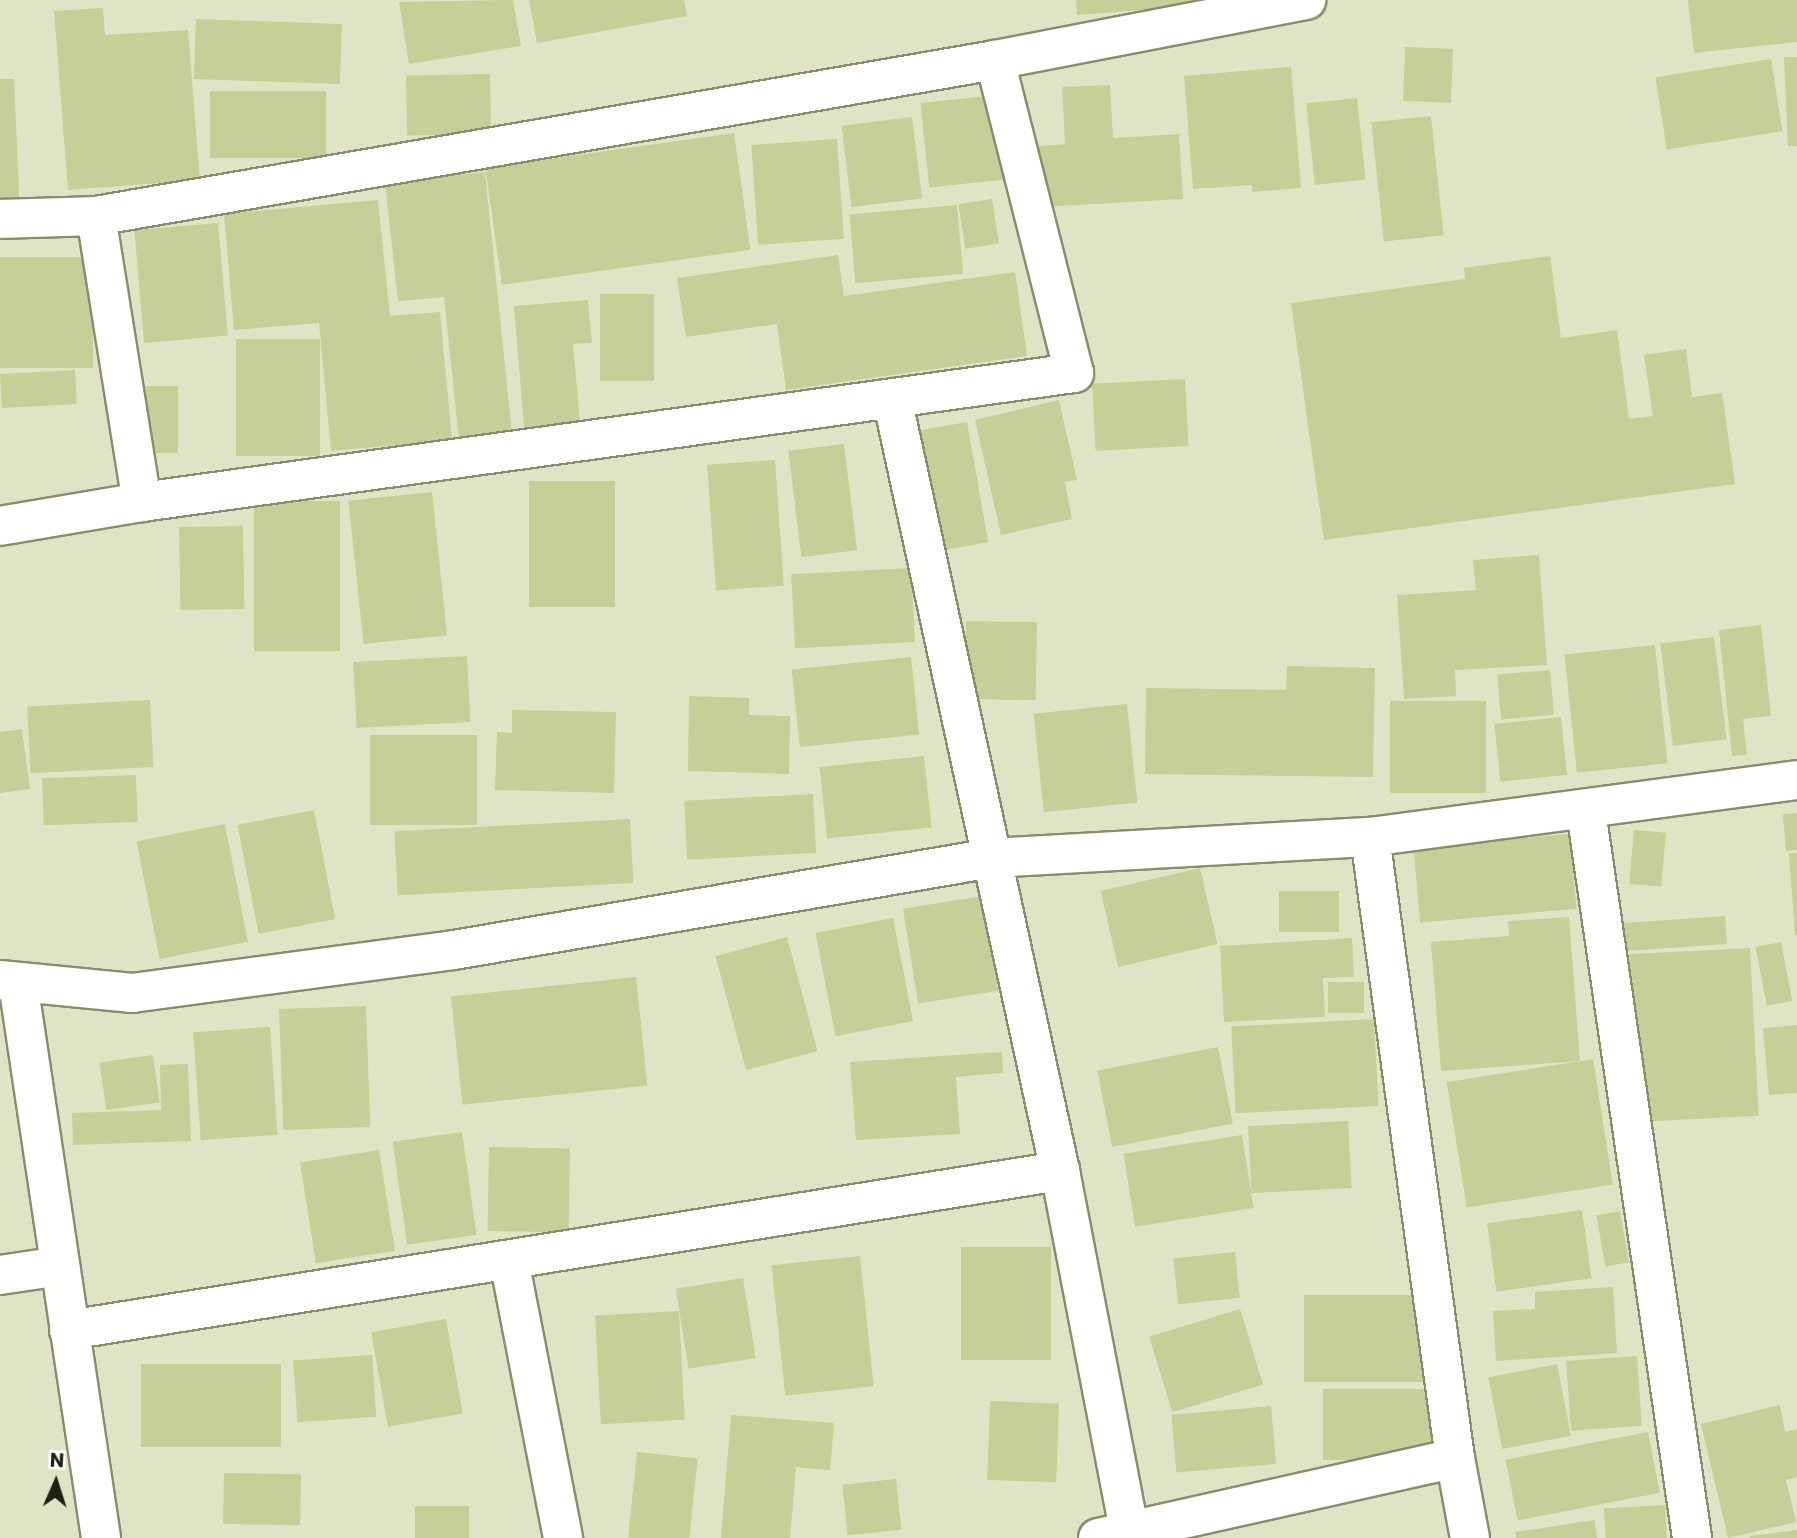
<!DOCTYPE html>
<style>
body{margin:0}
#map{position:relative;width:1797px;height:1538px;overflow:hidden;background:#dfe5c4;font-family:Poppins,sans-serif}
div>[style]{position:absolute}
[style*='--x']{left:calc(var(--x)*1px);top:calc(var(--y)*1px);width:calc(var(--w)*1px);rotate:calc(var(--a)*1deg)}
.building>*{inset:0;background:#c6cf98;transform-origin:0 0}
.roads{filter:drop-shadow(2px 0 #888d6f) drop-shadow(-2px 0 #888d6f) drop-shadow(0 2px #888d6f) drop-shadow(0 -2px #888d6f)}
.minor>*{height:38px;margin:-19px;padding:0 19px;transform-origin:19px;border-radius:19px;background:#fff}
span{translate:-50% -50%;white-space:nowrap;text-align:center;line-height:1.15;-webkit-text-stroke:7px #fff;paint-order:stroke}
.north{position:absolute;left:21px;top:1447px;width:70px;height:70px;-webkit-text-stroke:5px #fff;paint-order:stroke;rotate:3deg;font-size:19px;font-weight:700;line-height:28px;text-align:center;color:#1e2014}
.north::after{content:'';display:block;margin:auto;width:24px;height:32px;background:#1e2014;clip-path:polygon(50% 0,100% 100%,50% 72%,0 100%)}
</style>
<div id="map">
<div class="building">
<i style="clip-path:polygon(513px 0,521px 46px,409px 64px,399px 2px)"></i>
<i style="clip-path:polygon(529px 0,684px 0,687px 16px,537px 43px)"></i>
<i style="clip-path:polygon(1076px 0,1216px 0,1216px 4px,1077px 15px)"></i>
<i style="clip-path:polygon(1688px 0,1797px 0,1797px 42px,1694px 53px)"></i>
<i style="clip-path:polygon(103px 8px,105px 35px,188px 30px,200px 180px,68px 190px,54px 11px)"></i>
<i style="left:196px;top:19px;width:146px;height:60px;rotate:2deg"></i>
<i style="left:1405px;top:47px;width:48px;height:54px;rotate:2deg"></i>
<i style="clip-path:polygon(1784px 57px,1797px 57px,1797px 146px,1788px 146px)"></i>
<i style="left:1771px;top:59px;width:73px;height:117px;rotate:81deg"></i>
<i style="clip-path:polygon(1291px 67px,1301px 188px,1252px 192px,1252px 185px,1193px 189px,1184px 76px)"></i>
<i style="left:490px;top:74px;width:60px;height:84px;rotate:89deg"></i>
<i style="clip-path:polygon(0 79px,14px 79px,20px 214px,0 215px)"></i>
<i style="clip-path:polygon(1110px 85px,1113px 138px,1179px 134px,1183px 199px,1042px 207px,1039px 146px,1065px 144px,1062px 87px)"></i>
<i style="left:210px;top:91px;width:116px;height:67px"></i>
<i style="left:996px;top:95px;width:85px;height:76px;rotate:84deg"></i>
<i style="left:1357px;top:98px;width:82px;height:51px;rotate:84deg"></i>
<i style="left:1431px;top:116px;width:120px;height:60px;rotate:84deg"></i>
<i style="left:912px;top:117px;width:82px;height:71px;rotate:83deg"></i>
<i style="left:734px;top:133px;width:118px;height:251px;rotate:82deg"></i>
<i style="left:837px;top:139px;width:100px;height:86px;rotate:86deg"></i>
<i style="clip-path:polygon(485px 172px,512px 434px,459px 440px,444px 297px,398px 301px,385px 183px)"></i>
<i style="left:992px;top:199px;width:45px;height:34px;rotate:81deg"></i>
<i style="clip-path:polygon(378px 200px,390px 316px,440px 312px,452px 440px,331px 451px,319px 323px,234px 330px,224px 214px)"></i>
<i style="left:957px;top:205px;width:69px;height:108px;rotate:85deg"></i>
<i style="left:218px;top:223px;width:113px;height:84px;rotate:85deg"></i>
<i style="clip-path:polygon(838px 255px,844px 296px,1015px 272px,1027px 356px,786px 390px,777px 324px,686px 337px,677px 278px)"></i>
<i style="clip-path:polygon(1550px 256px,1561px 338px,1617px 330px,1629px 419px,1653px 416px,1644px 355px,1686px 349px,1692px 397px,1722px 393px,1735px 484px,1324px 540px,1291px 303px,1465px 279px,1464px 268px)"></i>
<i style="left:0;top:257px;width:93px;height:111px"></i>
<i style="left:600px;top:294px;width:54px;height:87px"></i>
<i style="clip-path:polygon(588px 300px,592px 343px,573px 344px,581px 434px,525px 438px,514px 306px)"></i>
<i style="left:236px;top:339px;width:84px;height:117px"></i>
<i style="left:75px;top:370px;width:34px;height:75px;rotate:87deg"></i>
<i style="left:1185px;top:379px;width:67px;height:93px;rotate:87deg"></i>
<i style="left:139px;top:386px;width:39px;height:67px"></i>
<i style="clip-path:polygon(1059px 400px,1077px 480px,1065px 482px,1072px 519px,1001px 535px,975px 420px)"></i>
<i style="left:967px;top:422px;width:122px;height:54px;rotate:80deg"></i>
<i style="left:844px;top:444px;width:107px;height:56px;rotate:83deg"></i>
<i style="left:775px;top:460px;width:126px;height:68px;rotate:86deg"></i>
<i style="left:529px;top:481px;width:86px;height:126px"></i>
<i style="left:432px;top:492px;width:144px;height:84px;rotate:84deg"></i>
<i style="left:340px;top:501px;width:150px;height:86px;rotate:90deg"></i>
<i style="left:243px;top:526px;width:83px;height:64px;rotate:89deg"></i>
<i style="clip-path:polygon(1539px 555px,1547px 665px,1455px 670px,1456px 696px,1404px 699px,1397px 595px,1476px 590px,1473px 560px)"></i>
<i style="left:911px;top:568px;width:74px;height:120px;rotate:87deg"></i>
<i style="left:966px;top:621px;width:71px;height:78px;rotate:1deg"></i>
<i style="clip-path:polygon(1761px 625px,1771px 716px,1743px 719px,1747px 755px,1732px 756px,1719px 630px)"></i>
<i style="left:1714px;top:637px;width:103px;height:54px;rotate:83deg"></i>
<i style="left:1655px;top:645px;width:119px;height:91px;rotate:84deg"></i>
<i style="left:467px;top:656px;width:66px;height:114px;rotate:87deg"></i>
<i style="left:911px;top:657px;width:78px;height:120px;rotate:84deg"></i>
<i style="clip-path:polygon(1287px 666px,1375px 668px,1373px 777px,1145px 774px,1146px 688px,1286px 690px)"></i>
<i style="left:1550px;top:670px;width:45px;height:53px;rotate:85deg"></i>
<i style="clip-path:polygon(689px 696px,749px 698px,749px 715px,790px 716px,789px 774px,688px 771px)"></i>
<i style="left:150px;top:700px;width:67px;height:123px;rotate:87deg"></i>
<i style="left:1390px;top:701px;width:96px;height:92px"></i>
<i style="left:1127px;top:704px;width:99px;height:94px;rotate:84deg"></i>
<i style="clip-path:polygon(512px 710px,616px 712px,614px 793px,495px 790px,497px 732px,512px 733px)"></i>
<i style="left:1561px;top:717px;width:58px;height:67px;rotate:84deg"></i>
<i style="clip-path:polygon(22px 729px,30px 789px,0 793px,0 732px)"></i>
<i style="left:477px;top:735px;width:90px;height:107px;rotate:90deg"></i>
<i style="left:924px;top:756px;width:72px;height:105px;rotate:84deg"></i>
<i style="left:136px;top:775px;width:47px;height:94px;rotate:88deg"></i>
<i style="left:813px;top:794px;width:59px;height:129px;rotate:87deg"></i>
<i style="left:314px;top:810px;width:111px;height:78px;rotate:79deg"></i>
<i style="clip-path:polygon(1797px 813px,1797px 850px,1786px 851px,1783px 814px)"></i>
<i style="left:630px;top:819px;width:64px;height:236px;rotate:87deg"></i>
<i style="left:225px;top:824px;width:120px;height:90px;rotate:79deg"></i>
<i style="left:1634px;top:830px;width:32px;height:54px;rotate:5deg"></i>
<i style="left:1570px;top:834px;width:75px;height:157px;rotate:85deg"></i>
<i style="clip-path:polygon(1789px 853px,1797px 853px,1797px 935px,1795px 935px)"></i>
<i style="left:1200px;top:868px;width:78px;height:102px;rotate:77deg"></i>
<i style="left:1279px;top:891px;width:60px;height:41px"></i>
<i style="left:983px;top:896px;width:96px;height:81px;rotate:81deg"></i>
<i style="left:1725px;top:916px;width:28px;height:102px;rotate:86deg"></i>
<i style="clip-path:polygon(1569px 917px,1580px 1061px,1441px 1071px,1431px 942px,1509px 936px,1508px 921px)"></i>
<i style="left:893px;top:918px;width:105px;height:79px;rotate:79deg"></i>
<i style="left:787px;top:937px;width:118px;height:74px;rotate:75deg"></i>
<i style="clip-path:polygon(1352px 938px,1354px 977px,1323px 978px,1325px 1017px,1224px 1022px,1220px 946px)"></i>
<i style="left:1781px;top:942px;width:60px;height:26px;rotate:79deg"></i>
<i style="left:1750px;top:948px;width:168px;height:121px;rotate:87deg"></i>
<i style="left:636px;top:977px;width:109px;height:186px;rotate:84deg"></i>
<i style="left:1328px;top:982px;width:36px;height:31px"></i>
<i style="left:366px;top:1006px;width:121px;height:87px;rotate:88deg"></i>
<i style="left:1374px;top:1019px;width:87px;height:143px;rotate:87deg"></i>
<i style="clip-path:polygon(1797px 1025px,1797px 1093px,1769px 1095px,1763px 1028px)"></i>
<i style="left:270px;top:1027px;width:108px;height:77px;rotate:86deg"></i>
<i style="left:1218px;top:1047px;width:78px;height:123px;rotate:79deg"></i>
<i style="clip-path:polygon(1002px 1052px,1003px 1073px,956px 1077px,960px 1134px,856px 1140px,850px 1062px)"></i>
<i style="left:153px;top:1055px;width:48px;height:54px;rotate:82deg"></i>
<i style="left:1593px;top:1059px;width:127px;height:148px;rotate:81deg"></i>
<i style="clip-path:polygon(188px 1064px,191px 1141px,73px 1145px,72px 1113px,161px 1110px,160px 1065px)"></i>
<i style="left:1348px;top:1121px;width:67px;height:100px;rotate:87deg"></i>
<i style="left:462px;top:1132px;width:104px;height:70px;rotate:82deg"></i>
<i style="left:1242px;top:1135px;width:74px;height:120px;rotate:81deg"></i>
<i style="left:489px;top:1147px;width:81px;height:84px;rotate:1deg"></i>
<i style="left:379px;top:1150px;width:102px;height:80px;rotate:81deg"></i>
<i style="left:1582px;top:1210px;width:69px;height:96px;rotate:82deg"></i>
<i style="left:1620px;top:1211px;width:52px;height:24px;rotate:80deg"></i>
<i style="left:961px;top:1247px;width:90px;height:113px"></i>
<i style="left:1235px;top:1252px;width:46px;height:62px;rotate:84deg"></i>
<i style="left:860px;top:1256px;width:131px;height:89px;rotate:84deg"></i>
<i style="left:743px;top:1278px;width:81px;height:68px;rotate:81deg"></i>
<i style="clip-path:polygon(1613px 1287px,1617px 1353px,1496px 1361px,1493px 1311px,1535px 1309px,1535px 1292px)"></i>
<i style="left:1304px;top:1295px;width:120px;height:87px"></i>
<i style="left:1240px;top:1309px;width:79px;height:95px;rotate:73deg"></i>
<i style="left:679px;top:1311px;width:109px;height:84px;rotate:87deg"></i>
<i style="left:446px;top:1319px;width:96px;height:76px;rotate:80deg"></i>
<i style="left:372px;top:1355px;width:62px;height:79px;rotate:86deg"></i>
<i style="left:1637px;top:1356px;width:70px;height:71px;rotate:86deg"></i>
<i style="left:141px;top:1364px;width:140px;height:83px"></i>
<i style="left:1557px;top:1364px;width:73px;height:70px;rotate:79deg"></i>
<i style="left:1323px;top:1389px;width:108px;height:71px"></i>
<i style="left:990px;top:1401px;width:69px;height:79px;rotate:2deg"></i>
<i style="clip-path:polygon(1780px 1405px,1785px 1432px,1797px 1429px,1797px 1477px,1786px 1480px,1796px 1522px,1728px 1538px,1701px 1424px)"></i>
<i style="left:1271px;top:1406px;width:58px;height:100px;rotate:85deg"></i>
<i style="clip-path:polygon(731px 1415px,834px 1423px,830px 1470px,796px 1467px,790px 1538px,721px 1538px)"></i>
<i style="left:1648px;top:1432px;width:62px;height:145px;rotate:79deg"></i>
<i style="left:637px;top:1452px;width:61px;height:86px;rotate:6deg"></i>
<i style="left:224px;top:1473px;width:77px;height:51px;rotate:1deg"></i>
<i style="left:896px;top:1479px;width:51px;height:54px;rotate:84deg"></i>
<i style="left:1665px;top:1505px;width:33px;height:61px;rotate:87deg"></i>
<i style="left:415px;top:1506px;width:54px;height:32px"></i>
<i style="clip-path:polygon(1595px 1520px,1597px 1538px,1516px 1538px,1515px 1532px)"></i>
<i style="clip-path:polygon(1797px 1530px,1797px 1538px,1750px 1538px,1750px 1536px)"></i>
</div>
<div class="roads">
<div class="minor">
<i style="--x:995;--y:60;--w:317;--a:-10.9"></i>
<i style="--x:0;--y:219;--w:96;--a:-1.8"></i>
<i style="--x:892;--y:398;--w:791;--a:77.74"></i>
<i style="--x:1060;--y:1171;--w:374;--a:79.1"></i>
<i style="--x:0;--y:526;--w:144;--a:-9.6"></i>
<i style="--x:142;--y:502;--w:941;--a:-7.88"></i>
<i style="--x:1074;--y:373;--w:323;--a:-104.2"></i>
<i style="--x:995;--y:60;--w:912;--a:170.16"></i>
<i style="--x:96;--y:216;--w:290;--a:80.9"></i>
<i style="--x:1586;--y:811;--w:735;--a:81.7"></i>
<i style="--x:1370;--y:837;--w:627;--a:82.21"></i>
<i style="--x:1455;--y:1458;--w:81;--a:79.4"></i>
<i style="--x:0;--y:980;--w:133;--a:5.6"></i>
<i style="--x:132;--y:993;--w:325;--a:-7.6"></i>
<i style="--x:454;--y:950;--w:546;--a:-9.7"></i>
<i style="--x:992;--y:858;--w:379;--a:-3.2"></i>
<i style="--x:1370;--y:837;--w:431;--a:-7.6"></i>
<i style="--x:18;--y:983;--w:561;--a:81.49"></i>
<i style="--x:509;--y:1260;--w:283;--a:79"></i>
<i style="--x:0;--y:1275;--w:61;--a:-8.5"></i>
<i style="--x:69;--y:1330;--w:1004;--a:-9.12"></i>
<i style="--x:1098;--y:1538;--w:366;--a:-12.6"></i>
</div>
</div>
<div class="north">N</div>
</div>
